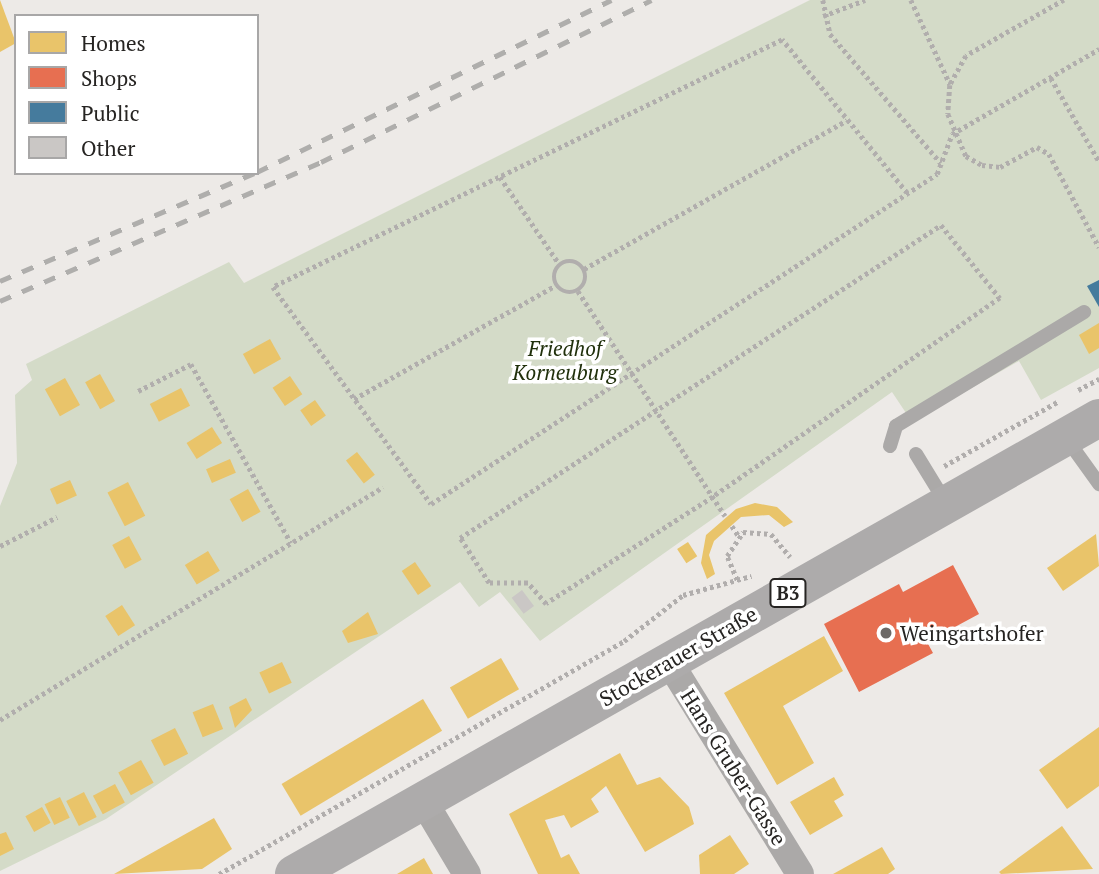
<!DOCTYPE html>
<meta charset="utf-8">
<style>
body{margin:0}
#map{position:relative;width:1099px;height:874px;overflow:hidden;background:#edeae7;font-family:"PT Serif",serif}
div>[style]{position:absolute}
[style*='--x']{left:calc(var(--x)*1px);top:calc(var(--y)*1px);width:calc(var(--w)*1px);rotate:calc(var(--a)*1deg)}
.green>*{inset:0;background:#d4dbc8}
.homes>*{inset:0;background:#e9c46a;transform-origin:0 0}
.shops>*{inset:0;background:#e76f51}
.public>*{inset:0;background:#457b9d}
.building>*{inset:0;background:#cac7c5;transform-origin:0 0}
.path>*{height:4.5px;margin-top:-2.25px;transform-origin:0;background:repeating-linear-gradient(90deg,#b1aead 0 3.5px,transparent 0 7px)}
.path>.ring{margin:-2.25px;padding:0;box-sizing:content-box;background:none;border:4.5px solid #b1aead;border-radius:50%}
.service>*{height:14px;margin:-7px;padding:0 7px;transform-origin:7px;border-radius:7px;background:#aba9a8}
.minor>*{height:28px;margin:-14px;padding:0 14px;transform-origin:14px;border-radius:14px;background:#aba9a8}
.primary>*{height:38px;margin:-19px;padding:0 19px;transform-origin:19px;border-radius:19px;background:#adabab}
.rail>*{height:5px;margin-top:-2.5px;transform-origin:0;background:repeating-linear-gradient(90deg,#afaeac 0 12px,transparent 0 24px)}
.dots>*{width:19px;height:19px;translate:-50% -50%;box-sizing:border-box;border:4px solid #fff;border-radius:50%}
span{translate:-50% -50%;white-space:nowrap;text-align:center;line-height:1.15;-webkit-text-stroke:7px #fff;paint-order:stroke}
.shield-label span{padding:2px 5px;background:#fff;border:2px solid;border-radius:5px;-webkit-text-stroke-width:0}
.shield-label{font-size:19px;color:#262422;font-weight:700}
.park-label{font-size:21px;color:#20300b;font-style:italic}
.poi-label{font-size:21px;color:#262422}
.left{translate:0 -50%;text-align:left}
.street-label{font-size:21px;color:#262422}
.legend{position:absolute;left:14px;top:14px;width:245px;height:161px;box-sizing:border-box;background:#fff;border:2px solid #a8a7a7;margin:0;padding:9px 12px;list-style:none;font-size:21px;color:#262422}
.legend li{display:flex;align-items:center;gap:14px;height:35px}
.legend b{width:35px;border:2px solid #a8a7a7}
</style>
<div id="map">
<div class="green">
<i style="clip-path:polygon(810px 0,1099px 0,1099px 368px,1041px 400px,1019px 361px,912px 422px,892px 392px,540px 641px,500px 592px,479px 607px,460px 582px,106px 819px,0 871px,0 506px,17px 463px,15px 395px,32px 380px,26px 364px,229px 262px,244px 283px)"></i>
</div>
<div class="homes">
<i style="clip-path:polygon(0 0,16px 43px,0 52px)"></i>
<i style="clip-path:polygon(1099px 323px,1099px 348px,1089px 354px,1079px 335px)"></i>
<i style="left:270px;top:339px;width:23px;height:31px;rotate:61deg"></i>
<i style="left:100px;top:374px;width:31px;height:17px;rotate:61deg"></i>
<i style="left:290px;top:376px;width:22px;height:21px;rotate:56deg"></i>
<i style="left:65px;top:378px;width:31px;height:23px;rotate:61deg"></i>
<i style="left:181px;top:388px;width:20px;height:35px;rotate:63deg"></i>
<i style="left:315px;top:400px;width:19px;height:18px;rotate:55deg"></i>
<i style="left:212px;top:427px;width:19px;height:30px;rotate:58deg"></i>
<i style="left:357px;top:452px;width:29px;height:14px;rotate:52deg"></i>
<i style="left:230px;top:459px;width:15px;height:26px;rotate:67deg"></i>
<i style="left:70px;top:480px;width:17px;height:22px;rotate:66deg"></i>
<i style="left:128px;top:482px;width:38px;height:23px;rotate:63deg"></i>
<i style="left:248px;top:489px;width:26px;height:21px;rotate:61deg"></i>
<i style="clip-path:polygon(755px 503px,777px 507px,793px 522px,784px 527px,769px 515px,741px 517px,714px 541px,709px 555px,715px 574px,707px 579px,701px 563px,706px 535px,736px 509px)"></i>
<i style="clip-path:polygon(1096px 534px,1099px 566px,1063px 591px,1047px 568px)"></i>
<i style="left:129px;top:536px;width:27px;height:19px;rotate:62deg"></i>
<i style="left:688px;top:542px;width:17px;height:13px;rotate:57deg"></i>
<i style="left:208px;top:551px;width:23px;height:27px;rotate:59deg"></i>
<i style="left:415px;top:562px;width:29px;height:16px;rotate:56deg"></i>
<i style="left:122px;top:605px;width:24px;height:20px;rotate:57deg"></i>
<i style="clip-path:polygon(368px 612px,378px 634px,348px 643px,342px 631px)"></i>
<i style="clip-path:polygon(824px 636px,843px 671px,783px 706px,814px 763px,777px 785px,724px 693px)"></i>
<i style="left:501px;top:658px;width:36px;height:59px;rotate:60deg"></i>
<i style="left:282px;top:662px;width:23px;height:25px;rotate:65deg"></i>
<i style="clip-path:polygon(246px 698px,252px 710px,235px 728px,229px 707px)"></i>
<i style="left:423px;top:699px;width:37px;height:165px;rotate:59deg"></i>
<i style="left:213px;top:704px;width:27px;height:22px;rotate:68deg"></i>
<i style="clip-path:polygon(1099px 727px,1099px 786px,1067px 809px,1039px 770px)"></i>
<i style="left:175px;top:728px;width:29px;height:27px;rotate:63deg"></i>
<i style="clip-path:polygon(620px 753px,637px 785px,660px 777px,689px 807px,694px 824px,645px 852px,606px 786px,591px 799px,599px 812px,571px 828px,564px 815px,545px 820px,561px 858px,569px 854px,580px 874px,538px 874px,509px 814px)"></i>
<i style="left:141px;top:760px;width:26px;height:26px;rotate:61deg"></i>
<i style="clip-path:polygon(834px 777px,844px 795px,834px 801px,843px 816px,810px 835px,790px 802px)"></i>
<i style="left:115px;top:784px;width:21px;height:25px;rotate:62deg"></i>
<i style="left:84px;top:792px;width:28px;height:20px;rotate:63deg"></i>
<i style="left:60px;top:797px;width:23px;height:17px;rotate:65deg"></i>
<i style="left:42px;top:807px;width:18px;height:19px;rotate:61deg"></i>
<i style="clip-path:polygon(214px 818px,232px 849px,202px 869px,114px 874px)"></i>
<i style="clip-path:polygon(1062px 826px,1093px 869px,1001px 874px,999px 872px)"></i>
<i style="clip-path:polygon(6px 832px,14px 849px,0 856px,0 834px)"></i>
<i style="clip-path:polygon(730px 835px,749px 864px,734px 874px,700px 874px,699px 855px)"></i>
<i style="clip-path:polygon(882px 847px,895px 869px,888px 874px,833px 874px)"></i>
<i style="clip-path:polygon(424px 858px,433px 874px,397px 874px)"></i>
</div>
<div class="shops">
<i style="clip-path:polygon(953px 565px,979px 614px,927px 642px,933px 653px,859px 692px,824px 624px,899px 584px,903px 592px)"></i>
</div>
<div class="public">
<i style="clip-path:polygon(1099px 280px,1099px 307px,1087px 286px)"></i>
</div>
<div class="building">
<i style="left:522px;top:590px;width:20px;height:13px;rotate:53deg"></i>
</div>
<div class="path">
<i style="--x:823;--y:0;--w:35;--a:78"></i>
<i style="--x:830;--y:34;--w:170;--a:49.3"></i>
<i style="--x:911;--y:0;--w:93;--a:65.1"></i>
<i style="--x:1064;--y:0;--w:113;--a:150.3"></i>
<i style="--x:966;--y:56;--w:33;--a:119"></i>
<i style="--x:950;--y:85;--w:29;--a:94"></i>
<i style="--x:948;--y:114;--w:46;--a:66.8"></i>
<i style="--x:966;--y:156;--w:18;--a:29"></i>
<i style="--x:982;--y:165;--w:18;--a:6"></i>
<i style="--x:1000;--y:167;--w:42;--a:-28.4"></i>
<i style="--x:1037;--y:147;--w:14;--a:30"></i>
<i style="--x:1049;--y:154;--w:106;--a:61.7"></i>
<i style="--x:823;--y:16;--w:45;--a:-20.9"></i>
<i style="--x:1051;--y:78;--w:96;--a:60"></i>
<i style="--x:500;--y:177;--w:107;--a:55.7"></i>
<i style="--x:907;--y:193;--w:198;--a:-129.2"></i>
<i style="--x:782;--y:40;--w:566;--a:154.11"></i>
<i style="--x:273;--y:287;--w:268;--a:53.9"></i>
<i style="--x:431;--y:504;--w:604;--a:-33.11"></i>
<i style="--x:937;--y:174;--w:43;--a:-69.4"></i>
<i style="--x:952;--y:134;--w:170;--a:-30"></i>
<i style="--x:941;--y:225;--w:94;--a:51.1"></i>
<i style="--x:1000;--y:298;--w:349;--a:145.3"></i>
<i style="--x:713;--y:497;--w:198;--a:147.4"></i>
<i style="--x:546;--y:604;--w:28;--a:-131"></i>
<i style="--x:528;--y:583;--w:39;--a:180"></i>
<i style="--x:489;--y:583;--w:54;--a:-122.8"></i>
<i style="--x:460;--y:538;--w:574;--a:-33.05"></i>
<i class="ring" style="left:554px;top:261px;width:27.5px;height:27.5px"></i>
<i style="--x:584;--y:269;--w:302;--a:-29.5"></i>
<i style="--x:578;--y:291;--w:269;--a:56.8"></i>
<i style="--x:1078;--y:390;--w:24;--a:-28"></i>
<i style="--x:138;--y:391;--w:59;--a:-27"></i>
<i style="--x:191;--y:364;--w:205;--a:60.8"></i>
<i style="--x:354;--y:399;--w:232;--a:-29.4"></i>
<i style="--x:944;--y:466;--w:132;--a:-29.5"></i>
<i style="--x:732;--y:526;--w:11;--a:56"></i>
<i style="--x:0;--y:546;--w:64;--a:-27"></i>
<i style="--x:737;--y:580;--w:26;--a:-113"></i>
<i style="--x:727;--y:556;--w:29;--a:-56"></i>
<i style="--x:743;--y:532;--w:28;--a:4"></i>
<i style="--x:771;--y:534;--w:30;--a:50"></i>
<i style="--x:0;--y:720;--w:448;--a:-31.3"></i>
<i style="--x:219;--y:874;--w:467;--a:-29.9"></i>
<i style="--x:624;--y:641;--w:75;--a:-37.9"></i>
<i style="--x:683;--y:595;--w:71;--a:-15.6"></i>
</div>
<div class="service">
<i style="--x:1066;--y:438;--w:57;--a:54.3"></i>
<i style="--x:890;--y:446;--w:21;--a:-73"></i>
<i style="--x:896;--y:426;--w:220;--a:-31.2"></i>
<i style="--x:916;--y:454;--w:57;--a:58.5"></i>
</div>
<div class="minor">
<i style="--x:668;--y:660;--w:251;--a:58.3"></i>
<i style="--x:424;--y:802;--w:84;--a:59.2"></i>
</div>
<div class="primary">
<i style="--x:294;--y:874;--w:925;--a:-29.53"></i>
</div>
<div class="rail">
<i style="--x:257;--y:172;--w:394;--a:-25.9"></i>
<i style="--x:0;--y:281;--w:276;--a:-23"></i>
<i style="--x:0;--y:301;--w:350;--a:-23.4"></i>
<i style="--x:321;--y:162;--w:368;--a:-26.1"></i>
</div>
<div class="dots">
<i style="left:886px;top:633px;background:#6c6967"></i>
</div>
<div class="shield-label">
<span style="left:788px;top:593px">B3</span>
</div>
<div class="park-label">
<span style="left:565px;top:360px">Friedhof<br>Korneuburg</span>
</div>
<div class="poi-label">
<span class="left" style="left:900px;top:633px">Weingartshofer</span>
</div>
<div class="street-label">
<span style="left:678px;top:656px;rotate:-30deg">Stockerauer Straße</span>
<span style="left:734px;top:767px;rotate:58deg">Hans Gruber-Gasse</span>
</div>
<ul class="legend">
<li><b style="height:19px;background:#e9c46a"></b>Homes</li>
<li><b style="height:19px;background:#e76f51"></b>Shops</li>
<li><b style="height:19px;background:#457b9d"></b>Public</li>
<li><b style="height:19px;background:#cac7c5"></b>Other</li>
</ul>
</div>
